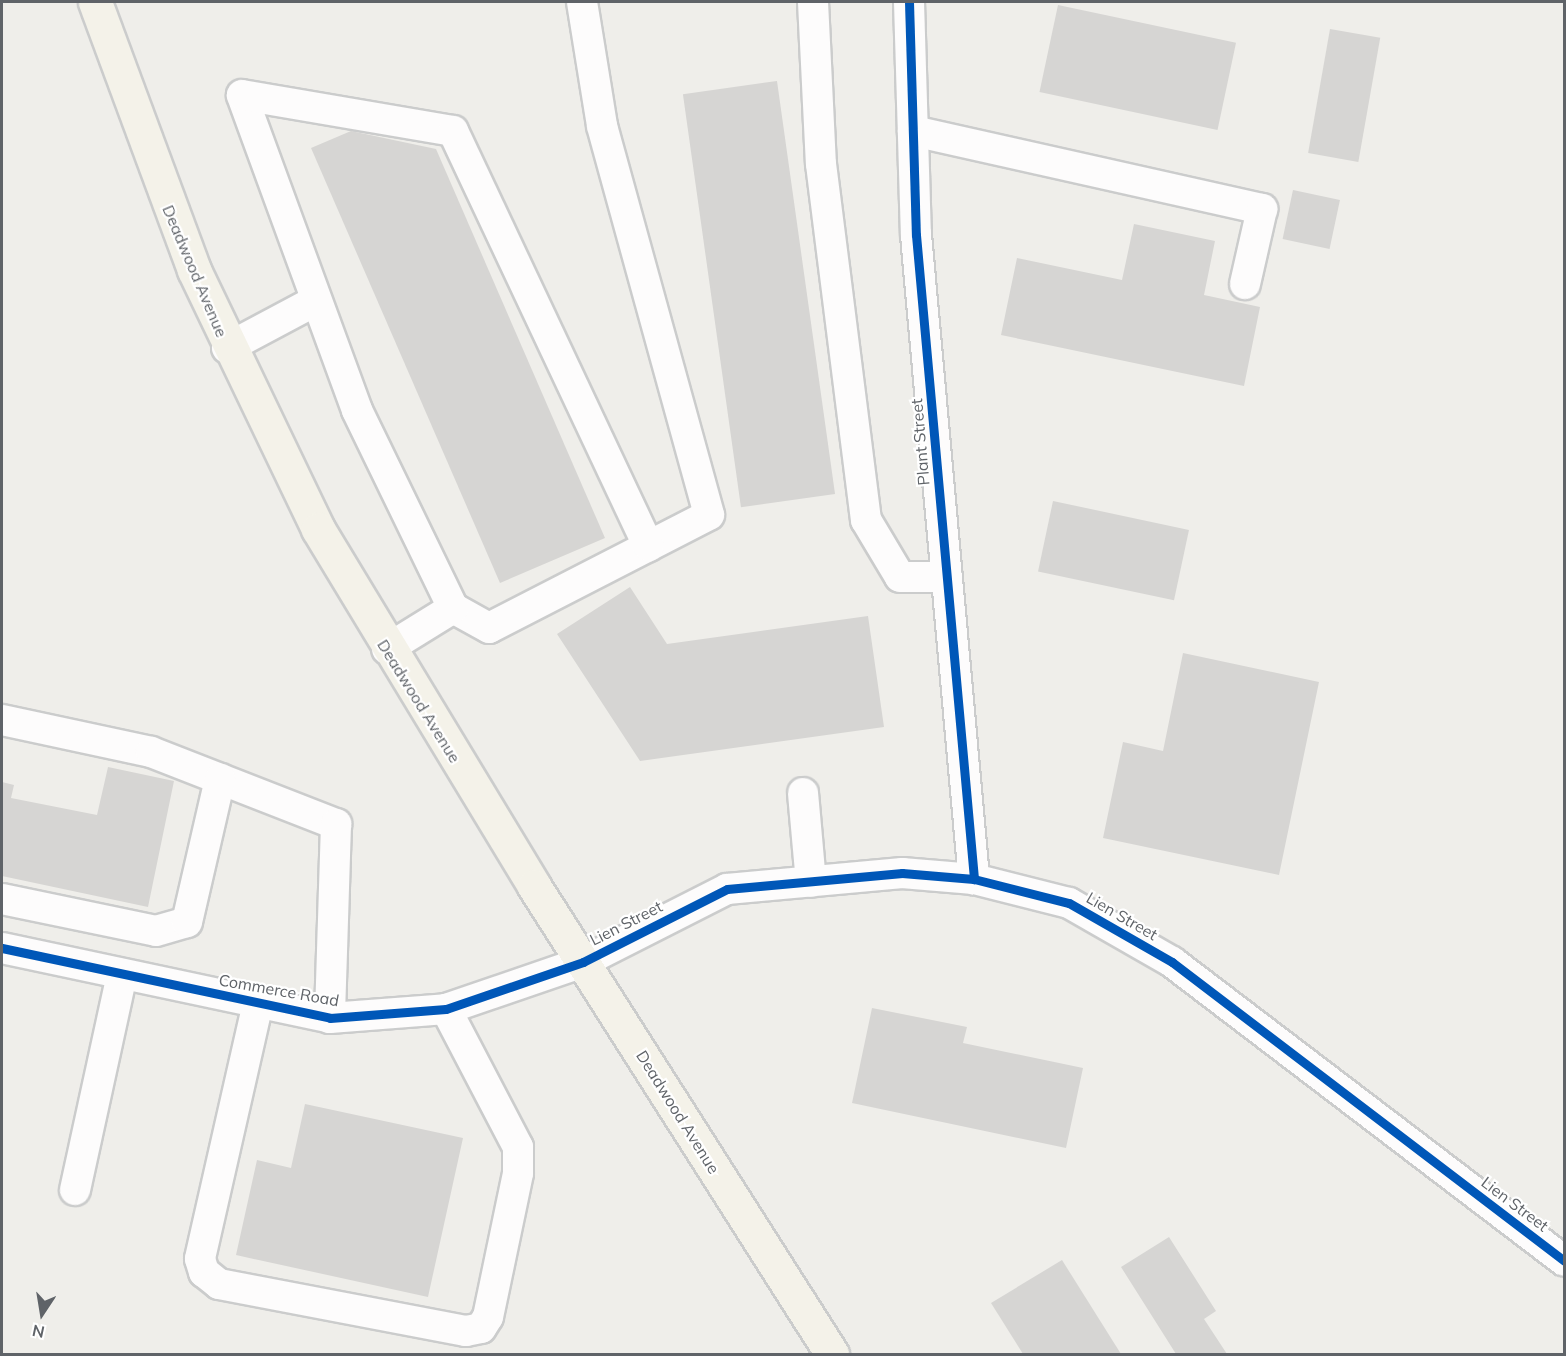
<!DOCTYPE html>
<style>
body{margin:0}
#map{position:relative;width:1566px;height:1356px;overflow:hidden;background:#efeeea;font-family:Mulish,sans-serif}
div>[style]{position:absolute}
[style*='--x']{left:calc(var(--x)*1px);top:calc(var(--y)*1px);width:calc(var(--w)*1px);rotate:calc(var(--a)*1deg)}
.building>*{inset:0;background:#d6d5d3;transform-origin:0 0}
.roads{filter:drop-shadow(2px 0 #cbcccc) drop-shadow(-2px 0 #cbcccc) drop-shadow(0 2px #cbcccc) drop-shadow(0 -2px #cbcccc)}
.minor>*{height:30px;margin:-15px;padding:0 15px;transform-origin:15px;border-radius:15px;background:#fdfcfc}
.major>*{height:33px;margin:-16.5px;padding:0 16.5px;transform-origin:16.5px;border-radius:16.5px;background:#f4f2e9}
.cycleway>*{height:9px;margin:-4.5px;padding:0 4.5px;transform-origin:4.5px;border-radius:4.5px;background:#0057b8}
span{translate:-50% -50%;white-space:nowrap;text-align:center;line-height:1.15;-webkit-text-stroke:4.5px #fff;paint-order:stroke}
.street-label{font-size:16px;color:#5f6368}
.frame{position:absolute;inset:0;border:3px solid #5f6368;pointer-events:none}
.north{position:absolute;left:12px;top:1284px;width:60px;height:60px;-webkit-text-stroke:4px #fff;paint-order:stroke;rotate:192deg;font-size:16px;font-weight:700;line-height:24px;text-align:center;color:#5f6368}
.north::after{content:'';display:block;margin:auto;width:21px;height:27px;background:#5f6368;clip-path:polygon(50% 0,100% 100%,50% 72%,0 100%)}
</style>
<div id="map">
<div class="building">
<i style="left:1058px;top:5px;width:182px;height:89px;rotate:12deg"></i>
<i style="left:1330px;top:29px;width:51px;height:126px;rotate:10deg"></i>
<i style="left:777px;top:81px;width:417px;height:95px;rotate:82deg"></i>
<i style="clip-path:polygon(351px 131px,436px 149px,605px 538px,500px 583px,311px 148px)"></i>
<i style="left:1293px;top:190px;width:48px;height:50px;rotate:12deg"></i>
<i style="clip-path:polygon(1134px 224px,1215px 241px,1204px 295px,1260px 307px,1244px 386px,1001px 335px,1017px 258px,1122px 280px)"></i>
<i style="left:1053px;top:501px;width:139px;height:72px;rotate:12deg"></i>
<i style="clip-path:polygon(630px 587px,667px 644px,868px 616px,884px 727px,640px 761px,557px 634px)"></i>
<i style="clip-path:polygon(1183px 653px,1319px 682px,1279px 875px,1103px 838px,1123px 742px,1163px 751px)"></i>
<i style="clip-path:polygon(108px 767px,174px 781px,148px 907px,2px 876px,2px 782px,14px 785px,11px 798px,97px 815px)"></i>
<i style="clip-path:polygon(872px 1008px,967px 1027px,963px 1043px,1083px 1068px,1066px 1148px,852px 1103px)"></i>
<i style="clip-path:polygon(305px 1104px,463px 1138px,428px 1297px,236px 1255px,257px 1160px,291px 1168px)"></i>
<i style="clip-path:polygon(1169px 1237px,1216px 1311px,1204px 1319px,1227px 1354px,1176px 1354px,1121px 1267px)"></i>
<i style="clip-path:polygon(1062px 1260px,1121px 1354px,1023px 1354px,991px 1303px)"></i>
</div>
<div class="roads">
<div class="minor">
<i style="--x:582;--y:2;--w:126;--a:80.8"></i>
<i style="--x:602;--y:126;--w:403;--a:74.6"></i>
<i style="--x:709;--y:515;--w:247;--a:152.8"></i>
<i style="--x:489;--y:628;--w:41;--a:-150.9"></i>
<i style="--x:453;--y:608;--w:220;--a:-115.9"></i>
<i style="--x:357;--y:410;--w:335;--a:-110.1"></i>
<i style="--x:242;--y:95;--w:214;--a:9.7"></i>
<i style="--x:453;--y:131;--w:459;--a:64.8"></i>
<i style="--x:813;--y:2;--w:162;--a:87.2"></i>
<i style="--x:821;--y:164;--w:359;--a:82.8"></i>
<i style="--x:866;--y:520;--w:66;--a:59.2"></i>
<i style="--x:900;--y:577;--w:47;--a:0"></i>
<i style="--x:909;--y:2;--w:233;--a:88.3"></i>
<i style="--x:916;--y:235;--w:647;--a:84.85"></i>
<i style="--x:913;--y:131;--w:358;--a:12.6"></i>
<i style="--x:1262;--y:209;--w:77;--a:102.8"></i>
<i style="--x:227;--y:348;--w:100;--a:-28.1"></i>
<i style="--x:387;--y:649;--w:78;--a:-31.8"></i>
<i style="--x:2;--y:720;--w:152;--a:12.1"></i>
<i style="--x:151;--y:752;--w:199;--a:21.3"></i>
<i style="--x:336;--y:824;--w:194;--a:91.8"></i>
<i style="--x:803;--y:793;--w:89;--a:84.9"></i>
<i style="--x:2;--y:899;--w:157;--a:11.7"></i>
<i style="--x:156;--y:931;--w:32;--a:-16"></i>
<i style="--x:187;--y:922;--w:147;--a:-77"></i>
<i style="--x:2;--y:948;--w:335;--a:12"></i>
<i style="--x:330;--y:1018;--w:116;--a:-4.4"></i>
<i style="--x:446;--y:1009;--w:145;--a:-18.9"></i>
<i style="--x:583;--y:962;--w:161;--a:-26.9"></i>
<i style="--x:727;--y:889;--w:176;--a:-5.2"></i>
<i style="--x:902;--y:873;--w:72;--a:4.8"></i>
<i style="--x:974;--y:879;--w:98;--a:14.2"></i>
<i style="--x:1069;--y:903;--w:119;--a:29.8"></i>
<i style="--x:1172;--y:962;--w:493;--a:37.3"></i>
<i style="--x:258;--y:1003;--w:262;--a:102.8"></i>
<i style="--x:200;--y:1259;--w:14;--a:73"></i>
<i style="--x:204;--y:1272;--w:19;--a:39"></i>
<i style="--x:219;--y:1284;--w:251;--a:10.8"></i>
<i style="--x:466;--y:1331;--w:15;--a:-11"></i>
<i style="--x:481;--y:1328;--w:13;--a:-58"></i>
<i style="--x:488;--y:1317;--w:147;--a:-78.2"></i>
<i style="--x:518;--y:1173;--w:26;--a:-90"></i>
<i style="--x:518;--y:1147;--w:156;--a:-117.6"></i>
<i style="--x:75;--y:1190;--w:221;--a:-77.7"></i>
</div>
<div class="major">
<i style="--x:95;--y:2;--w:286;--a:69.7"></i>
<i style="--x:194;--y:270;--w:287;--a:64.4"></i>
<i style="--x:318;--y:529;--w:417;--a:58.8"></i>
<i style="--x:534;--y:886;--w:555;--a:57.51"></i>
</div>
</div>
<div class="cycleway">
<i style="--x:909;--y:2;--w:233;--a:88.3"></i>
<i style="--x:916;--y:235;--w:647;--a:84.85"></i>
<i style="--x:2;--y:948;--w:335;--a:12"></i>
<i style="--x:330;--y:1018;--w:116;--a:-4.4"></i>
<i style="--x:446;--y:1009;--w:145;--a:-18.9"></i>
<i style="--x:583;--y:962;--w:161;--a:-26.9"></i>
<i style="--x:727;--y:889;--w:176;--a:-5.2"></i>
<i style="--x:902;--y:873;--w:72;--a:4.8"></i>
<i style="--x:974;--y:879;--w:98;--a:14.2"></i>
<i style="--x:1069;--y:903;--w:119;--a:29.8"></i>
<i style="--x:1172;--y:962;--w:493;--a:37.3"></i>
</div>
<div class="street-label">
<span style="left:195px;top:271px;rotate:67deg">Deadwood Avenue</span>
<span style="left:920px;top:442px;rotate:-95deg">Plant Street</span>
<span style="left:419px;top:701px;rotate:58deg">Deadwood Avenue</span>
<span style="left:1122px;top:916px;rotate:30deg">Lien Street</span>
<span style="left:626px;top:923px;rotate:-27deg">Lien Street</span>
<span style="left:279px;top:990px;rotate:10deg">Commerce Road</span>
<span style="left:678px;top:1112px;rotate:58deg">Deadwood Avenue</span>
<span style="left:1515px;top:1204px;rotate:37deg">Lien Street</span>
</div>
<div class="frame"></div>
<div class="north">N</div>
</div>
